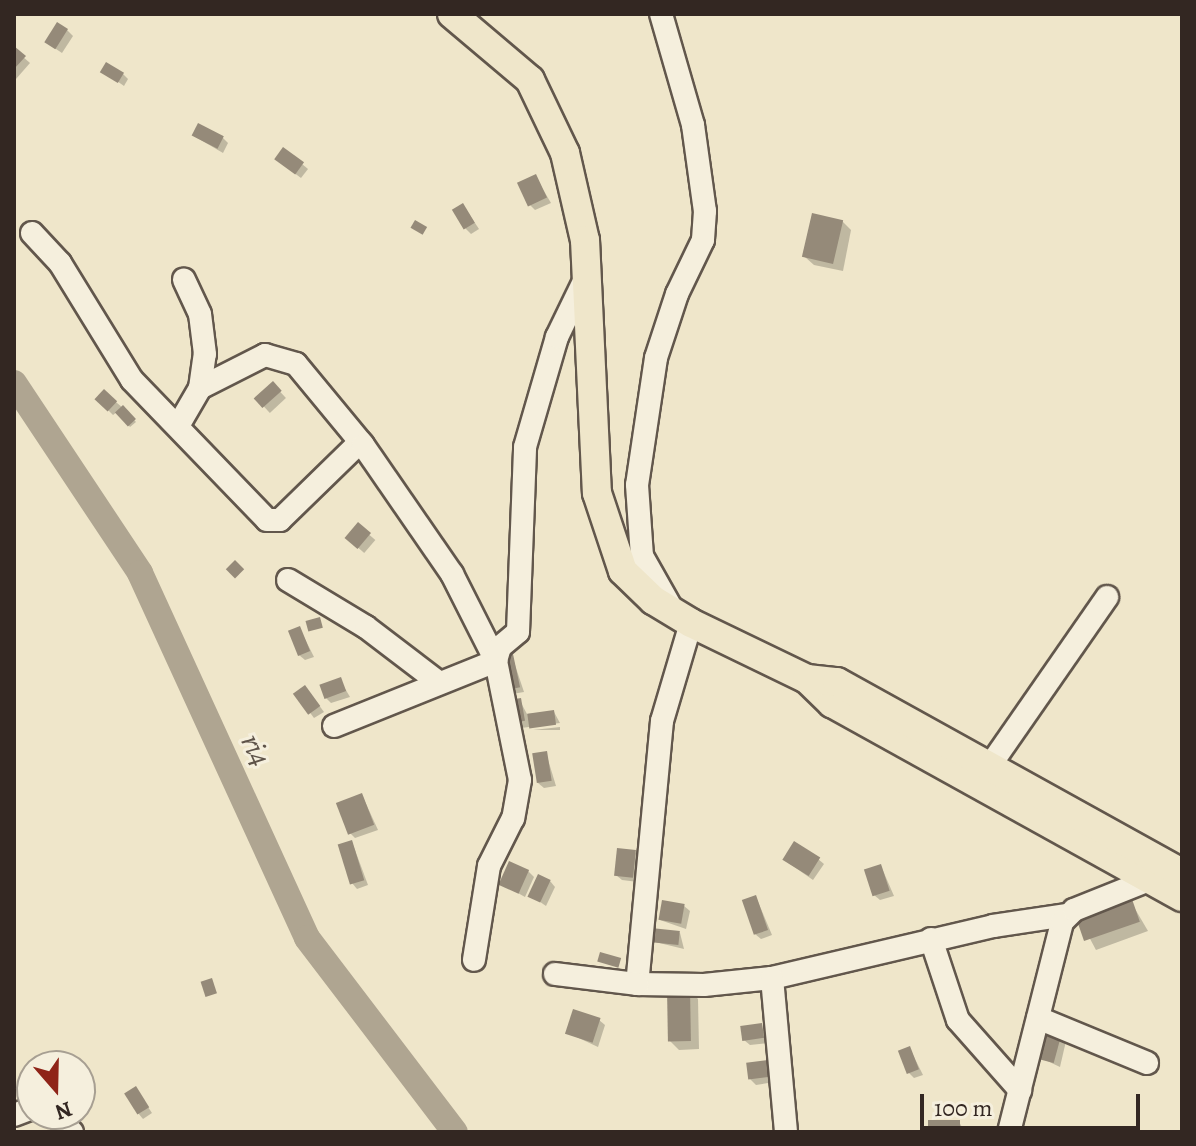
<!DOCTYPE html>
<style>
body{margin:0}
#map{position:relative;width:1196px;height:1146px;overflow:hidden;background:#efe6ca;font-family:Alegreya,serif}
div>[style]{position:absolute}
[style*='--x']{left:calc(var(--x)*1px);top:calc(var(--y)*1px);width:calc(var(--w)*1px);rotate:calc(var(--a)*1deg)}
.shadow>*{inset:0;background:#0003;transform-origin:0 0}
.river>*{height:26px;margin:-13px;padding:0 13px;transform-origin:13px;border-radius:13px;background:#afa591}
.building>*{inset:0;background:#958a79;transform-origin:0 0}
.roads{filter:drop-shadow(2px 0 #62574c) drop-shadow(-2px 0 #62574c) drop-shadow(0 2px #62574c) drop-shadow(0 -2px #62574c)}
.minor>*{height:22px;margin:-11px;padding:0 11px;transform-origin:11px;border-radius:11px;background:#f5efdd}
.major>*{height:28px;margin:-14px;padding:0 14px;transform-origin:14px;border-radius:14px;background:#efe6ca}
span{translate:-50% -50%;white-space:nowrap;text-align:center;line-height:1.15;-webkit-text-stroke:6px #f5efdd;paint-order:stroke}
.water-label{font-size:30px;color:#5e5349;font-style:italic}
.frame{position:absolute;inset:0;border:16px solid #332722;pointer-events:none}
.north{position:absolute;left:16px;top:1050px;width:80px;height:80px;box-sizing:border-box;background:#f5efdd;border:2px solid #a79f92;border-radius:50%;rotate:160deg;font-size:22px;font-weight:700;line-height:32px;text-align:center;color:#332722}
.north::after{content:'';display:block;margin:auto;width:28px;height:36px;background:#8f2418;clip-path:polygon(50% 0,100% 100%,50% 72%,0 100%)}
.scale{position:absolute;left:920px;top:1094px;width:220px;height:36px;box-sizing:border-box;border:4px solid #332722;border-top:0;padding-left:10px;font-size:24px;line-height:28px;white-space:nowrap;color:#332722;-webkit-text-stroke:6px #f5efdd;paint-order:stroke}
</style>
<div id="map">
<div class="shadow">
<i style="clip-path:polygon(67px 30px,73px 36px,62px 53px,47px 43px)"></i>
<i style="clip-path:polygon(14px 49px,30px 63px,16px 79px,14px 78px)"></i>
<i style="clip-path:polygon(103px 71px,123px 74px,128px 79px,124px 86px)"></i>
<i style="clip-path:polygon(194px 136px,223px 138px,228px 143px,223px 153px)"></i>
<i style="clip-path:polygon(282px 164px,302px 164px,308px 169px,301px 178px)"></i>
<i style="clip-path:polygon(535px 176px,551px 203px,535px 210px,530px 205px)"></i>
<i style="clip-path:polygon(463px 205px,479px 229px,471px 234px,465px 228px)"></i>
<i style="clip-path:polygon(842px 221px,851px 230px,843px 271px,814px 265px,805px 257px)"></i>
<i style="left:273px;top:384px;width:19px;height:22px;rotate:47deg"></i>
<i style="clip-path:polygon(104px 392px,123px 408px,136px 422px,130px 427px,117px 412px,113px 415px,97px 399px)"></i>
<i style="left:358px;top:525px;width:23px;height:17px;rotate:41deg"></i>
<i style="clip-path:polygon(300px 629px,314px 657px,305px 660px,299px 655px)"></i>
<i style="clip-path:polygon(512px 656px,524px 692px,512px 694px)"></i>
<i style="clip-path:polygon(340px 680px,350px 697px,331px 703px,326px 698px)"></i>
<i style="clip-path:polygon(310px 693px,324px 712px,314px 718px,296px 694px)"></i>
<i style="clip-path:polygon(520px 701px,527px 714px,554px 712px,560px 723px,521px 728px,516px 723px)"></i>
<i style="clip-path:polygon(560px 727px,560px 730px,533px 730px)"></i>
<i style="clip-path:polygon(546px 753px,556px 786px,544px 788px,538px 783px)"></i>
<i style="clip-path:polygon(362px 795px,378px 830px,355px 838px,350px 833px)"></i>
<i style="clip-path:polygon(352px 842px,368px 885px,357px 889px,352px 883px)"></i>
<i style="clip-path:polygon(635px 852px,640px 857px,638px 882px,622px 880px,616px 875px)"></i>
<i style="clip-path:polygon(818px 859px,824px 864px,813px 880px,790px 864px)"></i>
<i style="clip-path:polygon(881px 866px,894px 896px,880px 900px,874px 895px)"></i>
<i style="clip-path:polygon(528px 871px,534px 877px,525px 897px,502px 884px)"></i>
<i style="clip-path:polygon(550px 881px,555px 887px,546px 906px,530px 895px)"></i>
<i style="clip-path:polygon(756px 897px,772px 935px,761px 939px,755px 934px)"></i>
<i style="clip-path:polygon(1131px 902px,1148px 931px,1096px 950px,1080px 920px)"></i>
<i style="clip-path:polygon(684px 906px,690px 911px,686px 929px,660px 920px)"></i>
<i style="clip-path:polygon(680px 933px,684px 949px,651px 941px)"></i>
<i style="clip-path:polygon(689px 990px,698px 999px,699px 1049px,679px 1050px,670px 1041px)"></i>
<i style="clip-path:polygon(599px 1020px,605px 1025px,598px 1047px,568px 1033px)"></i>
<i style="clip-path:polygon(761px 1025px,768px 1043px,750px 1045px,744px 1040px)"></i>
<i style="clip-path:polygon(1047px 1033px,1066px 1041px,1060px 1067px,1041px 1058px)"></i>
<i style="clip-path:polygon(910px 1049px,923px 1075px,914px 1078px,909px 1073px)"></i>
<i style="clip-path:polygon(767px 1062px,774px 1082px,756px 1085px,750px 1079px)"></i>
<i style="clip-path:polygon(136px 1089px,152px 1113px,143px 1119px,138px 1113px)"></i>
<i style="clip-path:polygon(959px 1122px,965px 1132px,930px 1132px)"></i>
</div>
<div class="river">
<i style="--x:14;--y:383;--w:228;--a:56.4"></i>
<i style="--x:140;--y:573;--w:401;--a:65.4"></i>
<i style="--x:307;--y:938;--w:244;--a:52.7"></i>
</div>
<div class="building">
<i style="left:57px;top:22px;width:13px;height:24px;rotate:32deg"></i>
<i style="clip-path:polygon(14px 46px,26px 56px,14px 69px)"></i>
<i style="left:106px;top:62px;width:21px;height:12px;rotate:31deg"></i>
<i style="left:198px;top:123px;width:29px;height:14px;rotate:27deg"></i>
<i style="left:283px;top:147px;width:26px;height:15px;rotate:36deg"></i>
<i style="left:536px;top:174px;width:26px;height:21px;rotate:65deg"></i>
<i style="left:463px;top:203px;width:23px;height:13px;rotate:59deg"></i>
<i style="left:812px;top:213px;width:32px;height:45px;rotate:13deg"></i>
<i style="left:415px;top:220px;width:14px;height:9px;rotate:30deg"></i>
<i style="left:273px;top:381px;width:13px;height:26px;rotate:48deg"></i>
<i style="left:104px;top:389px;width:18px;height:14px;rotate:43deg"></i>
<i style="left:123px;top:405px;width:19px;height:11px;rotate:47deg"></i>
<i style="left:358px;top:522px;width:17px;height:21px;rotate:40deg"></i>
<i style="left:235px;top:560px;width:13px;height:13px;rotate:45deg"></i>
<i style="left:320px;top:617px;width:11px;height:15px;rotate:75deg"></i>
<i style="left:300px;top:626px;width:27px;height:13px;rotate:68deg"></i>
<i style="left:513px;top:654px;width:34px;height:14px;rotate:78deg"></i>
<i style="left:341px;top:677px;width:15px;height:23px;rotate:70deg"></i>
<i style="left:305px;top:685px;width:26px;height:15px;rotate:54deg"></i>
<i style="left:521px;top:698px;width:23px;height:12px;rotate:80deg"></i>
<i style="left:554px;top:710px;width:15px;height:27px;rotate:82deg"></i>
<i style="left:547px;top:751px;width:30px;height:15px;rotate:81deg"></i>
<i style="left:362px;top:793px;width:34px;height:28px;rotate:69deg"></i>
<i style="left:352px;top:840px;width:42px;height:15px;rotate:73deg"></i>
<i style="left:794px;top:841px;width:31px;height:22px;rotate:32deg"></i>
<i style="left:617px;top:848px;width:19px;height:28px;rotate:6deg"></i>
<i style="left:509px;top:861px;width:22px;height:26px;rotate:24deg"></i>
<i style="left:881px;top:864px;width:28px;height:18px;rotate:72deg"></i>
<i style="left:538px;top:874px;width:14px;height:25px;rotate:25deg"></i>
<i style="left:756px;top:895px;width:37px;height:15px;rotate:71deg"></i>
<i style="left:1132px;top:899px;width:24px;height:59px;rotate:71deg"></i>
<i style="left:662px;top:900px;width:23px;height:20px;rotate:10deg"></i>
<i style="left:651px;top:928px;width:29px;height:14px;rotate:6deg"></i>
<i style="left:600px;top:952px;width:22px;height:10px;rotate:16deg"></i>
<i style="left:212px;top:978px;width:16px;height:12px;rotate:72deg"></i>
<i style="left:690px;top:988px;width:53px;height:23px;rotate:89deg"></i>
<i style="left:573px;top:1009px;width:29px;height:26px;rotate:18deg"></i>
<i style="left:762px;top:1023px;width:15px;height:22px;rotate:82deg"></i>
<i style="left:1046px;top:1030px;width:16px;height:30px;rotate:15deg"></i>
<i style="left:910px;top:1046px;width:25px;height:13px;rotate:69deg"></i>
<i style="left:768px;top:1060px;width:17px;height:22px;rotate:83deg"></i>
<i style="left:136px;top:1086px;width:25px;height:14px;rotate:58deg"></i>
<i style="left:928px;top:1120px;width:32px;height:12px"></i>
</div>
<div class="roads">
<div class="minor">
<i style="--x:661;--y:14;--w:116;--a:73.9"></i>
<i style="--x:693;--y:125;--w:87;--a:82.1"></i>
<i style="--x:705;--y:211;--w:29;--a:94"></i>
<i style="--x:703;--y:240;--w:60;--a:115.7"></i>
<i style="--x:677;--y:294;--w:67;--a:108.2"></i>
<i style="--x:656;--y:358;--w:128;--a:98.5"></i>
<i style="--x:637;--y:485;--w:71;--a:86"></i>
<i style="--x:642;--y:556;--w:61;--a:60.5"></i>
<i style="--x:32;--y:233;--w:41;--a:47"></i>
<i style="--x:60;--y:263;--w:137;--a:58.4"></i>
<i style="--x:132;--y:380;--w:194;--a:46"></i>
<i style="--x:267;--y:520;--w:13;--a:0"></i>
<i style="--x:280;--y:520;--w:112;--a:-44.3"></i>
<i style="--x:200;--y:388;--w:73;--a:-26.9"></i>
<i style="--x:265;--y:355;--w:32;--a:16"></i>
<i style="--x:296;--y:364;--w:105;--a:50.4"></i>
<i style="--x:363;--y:445;--w:157;--a:55.4"></i>
<i style="--x:452;--y:574;--w:97;--a:63.2"></i>
<i style="--x:496;--y:661;--w:121;--a:78.6"></i>
<i style="--x:520;--y:780;--w:39;--a:100"></i>
<i style="--x:513;--y:818;--w:54;--a:116.6"></i>
<i style="--x:489;--y:866;--w:95;--a:99.1"></i>
<i style="--x:178;--y:426;--w:44;--a:-59.9"></i>
<i style="--x:200;--y:388;--w:34;--a:-82"></i>
<i style="--x:205;--y:354;--w:40;--a:-97.1"></i>
<i style="--x:200;--y:314;--w:38;--a:-115"></i>
<i style="--x:288;--y:580;--w:91;--a:31.1"></i>
<i style="--x:366;--y:627;--w:89;--a:37.3"></i>
<i style="--x:691;--y:623;--w:102;--a:106.5"></i>
<i style="--x:662;--y:721;--w:264;--a:95.4"></i>
<i style="--x:637;--y:984;--w:67;--a:0.9"></i>
<i style="--x:704;--y:985;--w:68;--a:-5.9"></i>
<i style="--x:772;--y:978;--w:227;--a:-13.2"></i>
<i style="--x:993;--y:926;--w:75;--a:-8.5"></i>
<i style="--x:334;--y:726;--w:175;--a:-21.9"></i>
<i style="--x:496;--y:661;--w:15;--a:-74"></i>
<i style="--x:500;--y:647;--w:23;--a:-40"></i>
<i style="--x:518;--y:632;--w:185;--a:-87.8"></i>
<i style="--x:525;--y:447;--w:115;--a:-73.8"></i>
<i style="--x:557;--y:337;--w:69;--a:-64.2"></i>
<i style="--x:989;--y:767;--w:207;--a:-55.2"></i>
<i style="--x:931;--y:939;--w:85;--a:71.6"></i>
<i style="--x:958;--y:1020;--w:94;--a:48.5"></i>
<i style="--x:555;--y:974;--w:83;--a:7"></i>
<i style="--x:772;--y:978;--w:155;--a:84.8"></i>
<i style="--x:1038;--y:1018;--w:118;--a:22.4"></i>
<i style="--x:55;--y:1114;--w:25;--a:47"></i>
<i style="--x:14;--y:1115;--w:19;--a:-21"></i>
<i style="--x:1009;--y:1132;--w:217;--a:-75.8"></i>
<i style="--x:1062;--y:922;--w:17;--a:-45"></i>
<i style="--x:1074;--y:910;--w:81;--a:-21.8"></i>
</div>
<div class="major">
<i style="--x:452;--y:14;--w:102;--a:40.2"></i>
<i style="--x:530;--y:80;--w:81;--a:64.4"></i>
<i style="--x:565;--y:153;--w:89;--a:77.1"></i>
<i style="--x:585;--y:240;--w:253;--a:87.3"></i>
<i style="--x:597;--y:493;--w:82;--a:71.6"></i>
<i style="--x:623;--y:571;--w:42;--a:44"></i>
<i style="--x:653;--y:600;--w:44;--a:31.2"></i>
<i style="--x:691;--y:623;--w:129;--a:25.8"></i>
<i style="--x:807;--y:679;--w:35;--a:44"></i>
<i style="--x:832;--y:703;--w:400;--a:29"></i>
<i style="--x:807;--y:679;--w:30;--a:6"></i>
<i style="--x:837;--y:682;--w:394;--a:29"></i>
</div>
</div>
<div class="water-label">
<span style="left:256px;top:750px;rotate:65deg">ri4</span>
</div>
<div class="frame"></div>
<div class="north">N</div>
<div class="scale">100 m</div>
</div>
